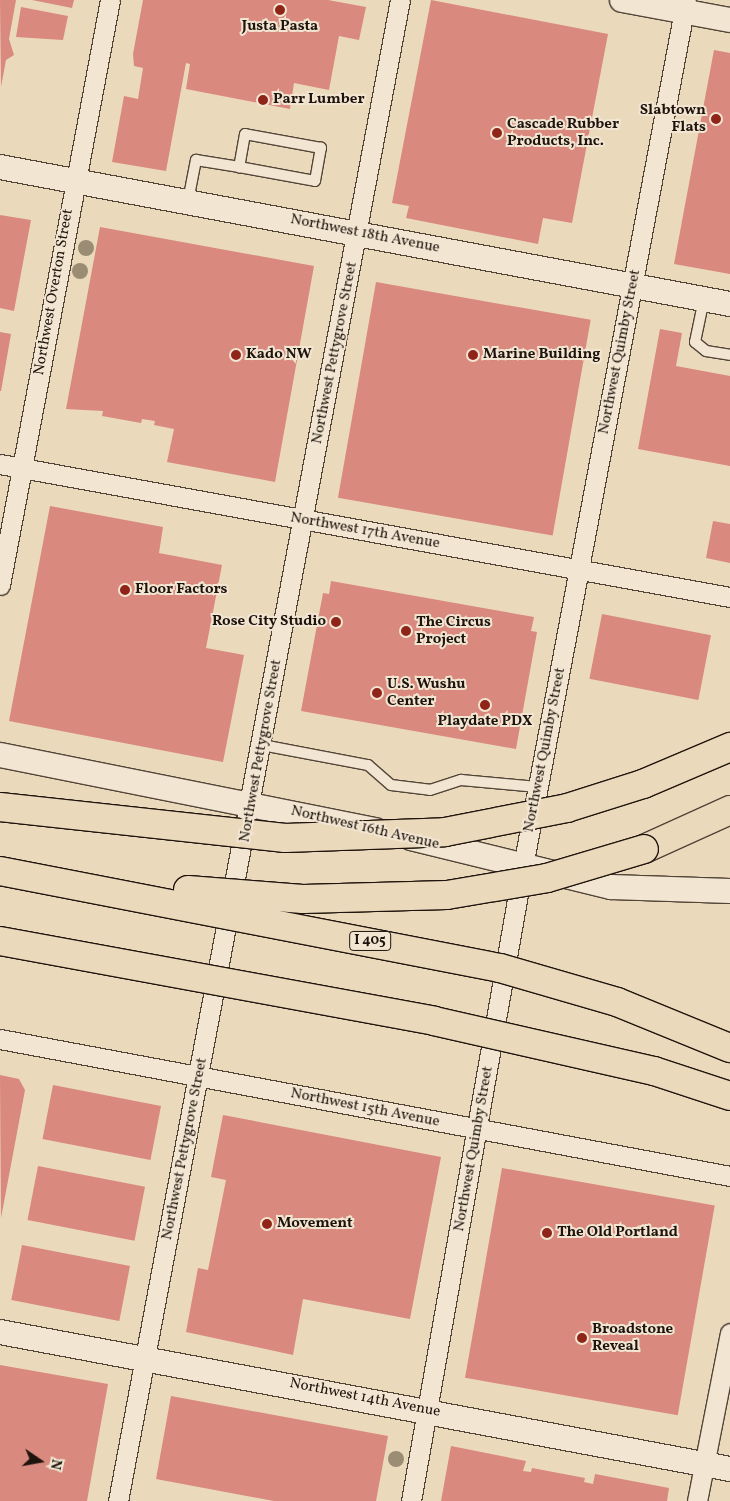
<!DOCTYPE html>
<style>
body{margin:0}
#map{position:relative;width:730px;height:1501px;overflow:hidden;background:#ebd9bb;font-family:Vollkorn,serif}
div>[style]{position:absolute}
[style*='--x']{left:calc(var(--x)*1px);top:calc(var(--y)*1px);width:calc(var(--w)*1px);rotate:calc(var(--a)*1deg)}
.building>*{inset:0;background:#d9897d;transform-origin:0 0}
.roads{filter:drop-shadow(1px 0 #524538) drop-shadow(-1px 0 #524538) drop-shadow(0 1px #524538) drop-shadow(0 -1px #524538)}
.service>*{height:10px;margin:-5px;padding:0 5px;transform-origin:5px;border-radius:5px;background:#f2e6d3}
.minor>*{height:19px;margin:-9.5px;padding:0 9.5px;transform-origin:9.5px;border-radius:9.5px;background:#f2e6d3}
.tertiary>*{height:24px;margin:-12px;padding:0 12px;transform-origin:12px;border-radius:12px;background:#f2e6d3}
.motorway>*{height:28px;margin:-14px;padding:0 14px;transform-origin:14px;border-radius:14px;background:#ebd9bb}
.bridges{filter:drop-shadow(1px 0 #1f140d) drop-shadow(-1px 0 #1f140d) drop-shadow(0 1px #1f140d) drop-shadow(0 -1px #1f140d)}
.motorway-bridge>*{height:28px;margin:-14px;padding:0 14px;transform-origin:14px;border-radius:14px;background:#ebd9bb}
.trees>*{width:16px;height:16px;margin:-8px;border-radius:50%;background:#9a8d74}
.dots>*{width:14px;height:14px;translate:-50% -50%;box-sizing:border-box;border:2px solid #f2e6d3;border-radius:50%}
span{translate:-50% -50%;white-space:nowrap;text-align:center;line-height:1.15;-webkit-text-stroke:4px #f2e6d3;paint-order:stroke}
.shield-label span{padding:1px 4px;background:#f2e6d3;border:1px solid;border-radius:4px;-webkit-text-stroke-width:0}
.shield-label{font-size:14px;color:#1f140d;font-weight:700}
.poi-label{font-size:15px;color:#1f140d;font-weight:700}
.left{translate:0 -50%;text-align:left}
.right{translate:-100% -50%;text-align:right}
.street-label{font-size:15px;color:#1f140d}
.north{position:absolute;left:15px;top:1436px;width:50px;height:50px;-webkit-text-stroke:4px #f2e6d3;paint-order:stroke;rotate:102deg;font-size:14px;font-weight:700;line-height:20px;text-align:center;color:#1f140d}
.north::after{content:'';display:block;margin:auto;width:18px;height:22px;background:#1f140d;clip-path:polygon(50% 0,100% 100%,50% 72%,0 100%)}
</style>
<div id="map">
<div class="building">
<i style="clip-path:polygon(0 0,16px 0,9px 39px,14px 55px,6px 60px,1px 87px)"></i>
<i style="clip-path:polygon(32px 0,74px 0,72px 8px)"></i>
<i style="clip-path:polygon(143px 0,328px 0,366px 7px,359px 40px,339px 36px,329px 90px,294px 83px,290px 109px,186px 89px,190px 64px,186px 63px,166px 171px,112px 162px,124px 96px,138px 99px,143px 68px,134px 66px,133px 54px)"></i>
<i style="clip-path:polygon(431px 0,608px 34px,572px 223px,543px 218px,538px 244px,406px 218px,409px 206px,392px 203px)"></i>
<i style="clip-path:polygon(21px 7px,68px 16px,63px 40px,16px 37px)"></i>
<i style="clip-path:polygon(714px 50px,730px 53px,730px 274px,674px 264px)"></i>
<i style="clip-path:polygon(0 215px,31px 220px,14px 311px,0 308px)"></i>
<i style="clip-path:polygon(100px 227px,314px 266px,275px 482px,167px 462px,174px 429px,154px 425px,155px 421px,142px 419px,141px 423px,102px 416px,103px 411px,66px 409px)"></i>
<i style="left:376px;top:282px;width:218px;height:219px;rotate:10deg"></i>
<i style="clip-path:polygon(660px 329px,682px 333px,676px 366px,730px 376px,730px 466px,638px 449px)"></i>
<i style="clip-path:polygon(0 332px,11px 334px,1px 391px,0 391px)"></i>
<i style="clip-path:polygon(50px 506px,163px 527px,159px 553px,222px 565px,206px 648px,244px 655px,223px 762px,9px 721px)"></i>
<i style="clip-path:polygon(713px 521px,730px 524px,730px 563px,706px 558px)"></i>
<i style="clip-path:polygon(331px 581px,534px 617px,531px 631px,537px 632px,516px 749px,301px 711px,323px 593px,329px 594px)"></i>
<i style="left:602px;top:614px;width:111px;height:66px;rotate:11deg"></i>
<i style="clip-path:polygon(0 1075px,19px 1079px,25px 1090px,1px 1218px)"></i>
<i style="left:53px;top:1085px;width:110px;height:55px;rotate:11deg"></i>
<i style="clip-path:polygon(223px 1115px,441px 1157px,410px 1319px,303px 1299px,293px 1355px,186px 1332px,198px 1268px,208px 1270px,226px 1180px,211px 1177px)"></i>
<i style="left:38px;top:1166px;width:109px;height:55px;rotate:11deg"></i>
<i style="left:502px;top:1168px;width:216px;height:213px;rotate:10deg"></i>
<i style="left:22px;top:1245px;width:110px;height:56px;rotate:11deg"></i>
<i style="clip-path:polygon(0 1365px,108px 1384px,87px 1501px,0 1501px)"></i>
<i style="clip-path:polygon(171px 1396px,388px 1436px,376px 1501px,274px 1501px,156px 1479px)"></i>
<i style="clip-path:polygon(451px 1446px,526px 1461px,523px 1471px,531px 1472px,532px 1468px,585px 1478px,584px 1482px,593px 1484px,595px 1474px,669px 1488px,667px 1501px,441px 1501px)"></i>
</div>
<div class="roads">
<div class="service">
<i style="--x:188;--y:201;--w:42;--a:-79"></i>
<i style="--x:196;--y:160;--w:44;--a:9.2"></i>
<i style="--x:239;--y:167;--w:77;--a:10.4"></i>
<i style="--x:315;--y:181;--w:34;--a:-80"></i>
<i style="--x:321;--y:148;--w:77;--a:-169.6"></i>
<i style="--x:245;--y:134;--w:34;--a:100"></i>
<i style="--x:704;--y:299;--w:44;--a:101.8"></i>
<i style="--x:695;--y:342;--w:14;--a:39"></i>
<i style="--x:706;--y:351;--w:24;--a:9"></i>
<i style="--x:262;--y:745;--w:108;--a:10.7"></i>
<i style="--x:368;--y:765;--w:30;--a:41"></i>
<i style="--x:391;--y:785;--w:39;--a:7"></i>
<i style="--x:430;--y:790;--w:33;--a:-18"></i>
<i style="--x:461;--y:780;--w:77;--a:5.2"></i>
</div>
<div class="minor">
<i style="--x:0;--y:464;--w:742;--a:10.33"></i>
<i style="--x:0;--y:585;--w:595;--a:-79.35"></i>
<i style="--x:0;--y:1039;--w:743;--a:10.63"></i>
<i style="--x:118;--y:1501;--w:1527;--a:-79.36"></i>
<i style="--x:411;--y:1501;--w:645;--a:-80"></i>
<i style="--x:523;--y:866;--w:881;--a:-79.34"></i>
<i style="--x:697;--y:1501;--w:171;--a:-78.9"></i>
</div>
<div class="tertiary">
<i style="--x:622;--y:0;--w:110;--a:10.5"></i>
<i style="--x:0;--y:167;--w:743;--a:10.63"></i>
<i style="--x:0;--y:755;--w:383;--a:11.3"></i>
<i style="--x:411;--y:838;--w:206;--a:13.8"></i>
<i style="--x:611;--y:887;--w:119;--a:1.9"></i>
<i style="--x:0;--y:1332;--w:743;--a:10.63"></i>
</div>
<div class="motorway">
<i style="--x:644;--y:849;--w:94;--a:-24.4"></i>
</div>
</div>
<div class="bridges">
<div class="motorway-bridge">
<i style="--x:0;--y:807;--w:287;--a:6.2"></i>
<i style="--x:285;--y:838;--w:160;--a:-2.1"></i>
<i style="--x:445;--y:832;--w:124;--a:-11.1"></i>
<i style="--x:567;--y:808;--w:80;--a:-17.5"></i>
<i style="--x:643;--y:784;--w:95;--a:-23"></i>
<i style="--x:0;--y:871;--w:509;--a:10.98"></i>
<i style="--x:500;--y:968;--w:122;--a:16.2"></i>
<i style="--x:617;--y:1002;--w:122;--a:22.2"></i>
<i style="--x:188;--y:890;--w:115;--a:4.5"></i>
<i style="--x:303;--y:899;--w:144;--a:-1.6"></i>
<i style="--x:447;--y:895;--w:101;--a:-9.6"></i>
<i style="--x:547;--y:878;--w:101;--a:-16.6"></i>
<i style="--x:0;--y:941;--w:441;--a:10.4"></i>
<i style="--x:434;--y:1021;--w:226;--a:12.8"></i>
<i style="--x:654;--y:1071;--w:80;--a:18.2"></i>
</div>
</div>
<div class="trees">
<i style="left:86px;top:248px"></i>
<i style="left:80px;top:271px"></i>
<i style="left:396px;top:1459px"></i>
</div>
<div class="dots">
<i style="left:280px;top:10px;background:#8f2418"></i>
<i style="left:263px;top:100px;background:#8f2418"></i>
<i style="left:716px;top:119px;background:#8f2418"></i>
<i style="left:497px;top:133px;background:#8f2418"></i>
<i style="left:236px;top:355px;background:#8f2418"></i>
<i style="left:473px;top:355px;background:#8f2418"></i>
<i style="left:125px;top:590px;background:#8f2418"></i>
<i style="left:336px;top:622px;background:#8f2418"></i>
<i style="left:406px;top:631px;background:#8f2418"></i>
<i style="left:377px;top:693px;background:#8f2418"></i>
<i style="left:485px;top:705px;background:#8f2418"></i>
<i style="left:267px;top:1224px;background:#8f2418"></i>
<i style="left:547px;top:1233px;background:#8f2418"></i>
<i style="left:582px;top:1338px;background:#8f2418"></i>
</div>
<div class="shield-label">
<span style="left:370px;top:941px">I 405</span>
</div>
<div class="poi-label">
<span style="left:280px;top:27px">Justa Pasta</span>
<span class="left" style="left:273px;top:100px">Parr Lumber</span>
<span class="right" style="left:706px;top:119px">Slabtown<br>Flats</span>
<span class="left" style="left:507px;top:133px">Cascade Rubber<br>Products, Inc.</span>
<span class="left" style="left:246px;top:355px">Kado NW</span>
<span class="left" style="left:483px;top:355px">Marine Building</span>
<span class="left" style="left:135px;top:590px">Floor Factors</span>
<span class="right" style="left:326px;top:622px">Rose City Studio</span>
<span class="left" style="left:416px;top:631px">The Circus<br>Project</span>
<span class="left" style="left:387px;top:693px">U.S. Wushu<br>Center</span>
<span style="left:485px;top:722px">Playdate PDX</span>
<span class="left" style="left:277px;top:1224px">Movement</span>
<span class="left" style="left:557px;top:1233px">The Old Portland</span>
<span class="left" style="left:592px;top:1338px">Broadstone<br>Reveal</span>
</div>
<div class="street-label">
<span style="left:365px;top:234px;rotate:11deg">Northwest 18th Avenue</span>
<span style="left:54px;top:292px;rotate:-80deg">Northwest Overton Street</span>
<span style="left:620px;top:352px;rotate:-79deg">Northwest Quimby Street</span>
<span style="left:335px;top:353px;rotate:-79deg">Northwest Pettygrove Street</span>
<span style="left:365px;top:531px;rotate:10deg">Northwest 17th Avenue</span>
<span style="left:545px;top:750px;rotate:-79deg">Northwest Quimby Street</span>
<span style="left:261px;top:751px;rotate:-80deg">Northwest Pettygrove Street</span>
<span style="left:365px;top:828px;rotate:13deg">Northwest 16th Avenue</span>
<span style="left:365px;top:1108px;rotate:11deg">Northwest 15th Avenue</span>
<span style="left:185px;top:1149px;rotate:-79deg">Northwest Pettygrove Street</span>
<span style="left:474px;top:1149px;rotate:-80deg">Northwest Quimby Street</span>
<span style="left:365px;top:1398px;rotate:11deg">Northwest 14th Avenue</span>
</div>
<div class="north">N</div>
</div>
